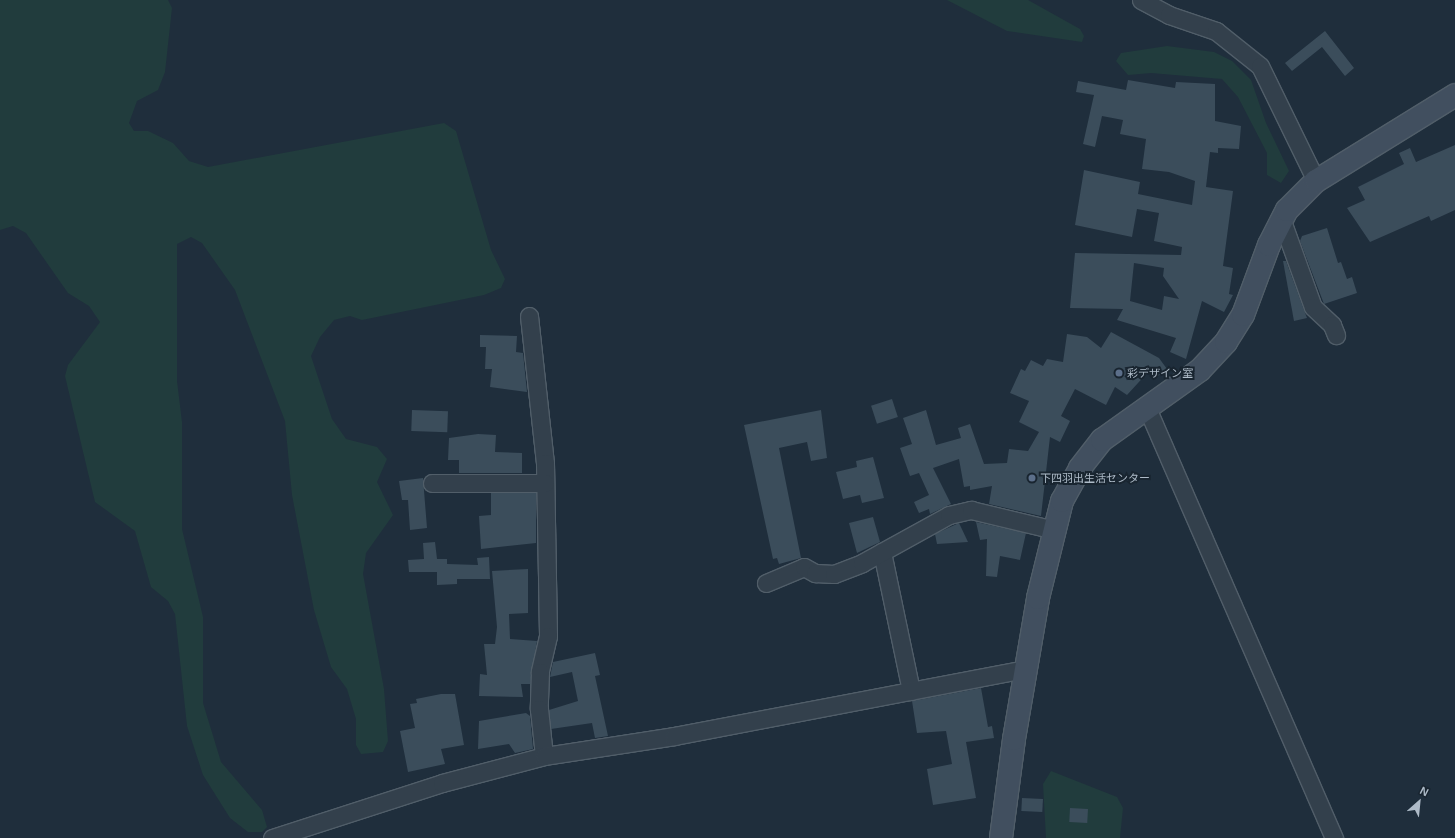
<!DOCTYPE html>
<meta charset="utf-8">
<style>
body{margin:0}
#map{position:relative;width:1455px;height:838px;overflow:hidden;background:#1f2e3c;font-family:Arial,"Noto Sans JP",sans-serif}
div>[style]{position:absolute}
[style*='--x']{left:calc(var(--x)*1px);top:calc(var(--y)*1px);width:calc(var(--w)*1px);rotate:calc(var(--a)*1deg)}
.green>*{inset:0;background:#213c3d}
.building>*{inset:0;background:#3b4d5b;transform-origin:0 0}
.roads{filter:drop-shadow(1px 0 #515e69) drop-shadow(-1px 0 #515e69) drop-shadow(0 1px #515e69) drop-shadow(0 -1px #515e69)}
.street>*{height:17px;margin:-8.5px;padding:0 8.5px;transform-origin:8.5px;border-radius:8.5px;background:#33404c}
.secondary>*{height:22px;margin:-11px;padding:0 11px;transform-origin:11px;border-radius:11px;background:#414f5f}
.dots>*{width:11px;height:11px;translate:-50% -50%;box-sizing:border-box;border:2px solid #192530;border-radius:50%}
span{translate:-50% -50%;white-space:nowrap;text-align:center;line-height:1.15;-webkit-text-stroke:4px #192530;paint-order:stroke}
.poi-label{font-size:11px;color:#aebbc8}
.left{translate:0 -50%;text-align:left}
.north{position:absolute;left:1399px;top:782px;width:40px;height:40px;-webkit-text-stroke:3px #192530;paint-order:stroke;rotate:27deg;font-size:11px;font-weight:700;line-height:16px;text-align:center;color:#aebbc8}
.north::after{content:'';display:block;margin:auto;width:14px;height:18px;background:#aebbc8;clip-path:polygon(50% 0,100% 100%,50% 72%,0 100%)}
</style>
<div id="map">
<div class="green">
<i style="clip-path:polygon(0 0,168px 0,172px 8px,165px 72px,158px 90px,137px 101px,129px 123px,134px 131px,148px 131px,173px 143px,189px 161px,208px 167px,444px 123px,456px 131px,491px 250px,505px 279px,501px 288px,484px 295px,362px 320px,350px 316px,334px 320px,320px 337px,311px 356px,332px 419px,346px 439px,377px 447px,387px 459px,377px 482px,393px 515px,366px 553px,363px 574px,384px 689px,388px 741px,383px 752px,361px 754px,356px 745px,356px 719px,347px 689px,331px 667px,314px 610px,292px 495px,285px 421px,235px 290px,202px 243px,191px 237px,177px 244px,177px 381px,182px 422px,182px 529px,203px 617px,203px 703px,221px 762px,262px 810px,267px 827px,262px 832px,248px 832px,230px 818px,203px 775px,187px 726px,175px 614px,168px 601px,151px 587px,135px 531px,95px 502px,65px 376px,68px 365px,100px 322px,89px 306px,68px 293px,26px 233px,13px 226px,0 230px)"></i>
<i style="clip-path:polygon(947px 0,1028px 0,1080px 29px,1084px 36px,1082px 42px,1007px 31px)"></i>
<i style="clip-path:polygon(1167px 46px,1214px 52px,1232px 61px,1251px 80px,1266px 123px,1289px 171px,1281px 183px,1267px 175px,1267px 153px,1238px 97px,1222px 79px,1151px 73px,1128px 75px,1116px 61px,1121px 53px)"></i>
<i style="clip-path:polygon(1051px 771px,1117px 797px,1123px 808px,1120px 838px,1046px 838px,1043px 784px)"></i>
</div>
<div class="building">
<i style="clip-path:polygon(1325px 31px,1354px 68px,1345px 76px,1322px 47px,1292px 71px,1285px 63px)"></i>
<i style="clip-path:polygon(evenodd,1128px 80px,1175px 88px,1176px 82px,1215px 84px,1215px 121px,1241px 126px,1239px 149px,1218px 148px,1218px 153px,1210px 152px,1206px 187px,1233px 191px,1223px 266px,1233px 268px,1229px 294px,1233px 295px,1224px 312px,1202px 301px,1186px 359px,1170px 352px,1176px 338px,1117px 320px,1123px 309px,1070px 308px,1075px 253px,1181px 255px,1182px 247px,1154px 241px,1159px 213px,1137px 209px,1132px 237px,1075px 225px,1084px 170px,1140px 182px,1138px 194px,1192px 205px,1195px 181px,1169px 172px,1142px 169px,1146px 139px,1120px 134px,1123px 120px,1102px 116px,1095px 147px,1083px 144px,1094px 95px,1076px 92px,1078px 81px,1126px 90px,1128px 80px,1134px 263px,1164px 268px,1163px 276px,1179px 299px,1164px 296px,1162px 310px,1130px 301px,1134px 263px)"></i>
<i style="clip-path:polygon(1455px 145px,1455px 210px,1431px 221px,1429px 216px,1370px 242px,1347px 208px,1365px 200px,1358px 187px,1404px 164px,1399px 153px,1410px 148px,1416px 162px)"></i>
<i style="clip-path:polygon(1327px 228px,1338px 263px,1341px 262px,1347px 279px,1352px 277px,1357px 293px,1324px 304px,1300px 241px,1302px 236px)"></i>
<i style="clip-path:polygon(1283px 261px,1286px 261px,1307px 318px,1294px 321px)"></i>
<i style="clip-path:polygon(1111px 332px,1159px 358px,1167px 369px,1158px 376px,1149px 371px,1127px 395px,1115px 387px,1106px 405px,1075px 389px,1061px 416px,1070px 421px,1060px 442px,1050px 437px,1041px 516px,989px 504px,992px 486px,970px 490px,970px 486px,964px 487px,959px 459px,933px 468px,951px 504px,930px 514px,929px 509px,919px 513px,914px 502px,929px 495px,919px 473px,910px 476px,900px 448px,912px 444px,903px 418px,926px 410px,936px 445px,961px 438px,958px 428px,970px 424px,984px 464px,1007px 463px,1009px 449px,1028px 451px,1039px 432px,1019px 422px,1029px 401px,1010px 393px,1021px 369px,1025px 371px,1031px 360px,1043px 366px,1047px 359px,1063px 362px,1067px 334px,1087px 337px,1101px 348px)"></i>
<i style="clip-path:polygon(480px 335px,517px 336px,516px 352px,523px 353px,527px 392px,490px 387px,492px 369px,485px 369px,486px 347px,480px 347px)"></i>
<i style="left:892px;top:399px;width:19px;height:22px;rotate:72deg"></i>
<i style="left:412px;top:410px;width:36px;height:21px;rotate:2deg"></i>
<i style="clip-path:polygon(821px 410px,827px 458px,811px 461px,807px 442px,779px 448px,801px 558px,779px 564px,777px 558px,773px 559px,744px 425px)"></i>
<i style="clip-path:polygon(478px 434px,496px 435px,495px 452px,522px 453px,522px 473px,459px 473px,459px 460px,448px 460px,449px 438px)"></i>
<i style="clip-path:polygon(873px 457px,884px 498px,862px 503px,860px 495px,843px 499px,836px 472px,857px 467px,856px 461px)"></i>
<i style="clip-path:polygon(423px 478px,427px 528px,410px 530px,408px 500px,402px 500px,399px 481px)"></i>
<i style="clip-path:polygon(491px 493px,536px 493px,536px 543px,481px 549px,479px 516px,491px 515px)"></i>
<i style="clip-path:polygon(873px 517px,880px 542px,857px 553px,849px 523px)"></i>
<i style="clip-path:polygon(976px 522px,1026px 533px,1020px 560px,1000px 556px,997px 577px,986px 576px,987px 539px,980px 540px)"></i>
<i style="clip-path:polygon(959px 523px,968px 542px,937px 544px,935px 534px)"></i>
<i style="clip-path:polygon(435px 542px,437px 559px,447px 559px,447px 564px,478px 565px,477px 558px,489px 557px,490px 579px,457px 579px,457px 584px,437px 585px,437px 572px,409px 572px,408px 560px,424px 559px,423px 543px)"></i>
<i style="clip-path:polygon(528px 569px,528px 613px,509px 614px,510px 639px,537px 641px,530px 684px,521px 684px,523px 697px,479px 696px,480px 674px,487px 675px,484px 644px,495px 644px,497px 627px,492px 571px)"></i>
<i style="clip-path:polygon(595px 653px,600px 675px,595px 676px,608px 736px,595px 738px,592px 723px,551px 729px,549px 710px,578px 701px,572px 672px,550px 677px,553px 662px)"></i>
<i style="clip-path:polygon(981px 688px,988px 727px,992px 726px,994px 738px,966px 742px,976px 798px,933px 805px,927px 769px,952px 764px,946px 731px,917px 733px,912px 701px)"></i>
<i style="clip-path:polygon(441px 694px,455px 694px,464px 745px,441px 749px,445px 764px,408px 772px,400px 731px,415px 728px,410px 704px,417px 703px,416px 699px)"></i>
<i style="clip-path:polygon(526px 713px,530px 716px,533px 749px,515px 753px,509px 744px,478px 749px,479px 721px)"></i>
<i style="left:1022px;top:798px;width:21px;height:13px;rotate:3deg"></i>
<i style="left:1070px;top:808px;width:18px;height:14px;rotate:3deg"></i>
</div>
<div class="roads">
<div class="street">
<i style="--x:1141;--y:0;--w:32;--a:28"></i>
<i style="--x:1169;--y:15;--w:50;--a:18.8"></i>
<i style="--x:1216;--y:31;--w:56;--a:38.5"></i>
<i style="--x:1260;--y:66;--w:128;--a:64"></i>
<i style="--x:1282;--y:221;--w:91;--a:70.2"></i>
<i style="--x:1313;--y:307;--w:26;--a:43"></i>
<i style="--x:1332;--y:325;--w:11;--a:68"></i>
<i style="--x:529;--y:316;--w:148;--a:83.8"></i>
<i style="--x:545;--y:463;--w:173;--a:89"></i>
<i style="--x:548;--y:636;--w:37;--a:103"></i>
<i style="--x:540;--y:672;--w:37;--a:92"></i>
<i style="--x:539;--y:709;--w:47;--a:83.9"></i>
<i style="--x:1147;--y:408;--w:469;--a:66.5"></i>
<i style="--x:432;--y:483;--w:113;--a:0"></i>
<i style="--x:882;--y:552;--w:142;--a:78.2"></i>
<i style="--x:766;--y:583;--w:41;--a:-22.8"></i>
<i style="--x:804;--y:567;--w:13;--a:29"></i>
<i style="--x:815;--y:573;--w:19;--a:3"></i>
<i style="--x:834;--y:574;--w:30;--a:-21"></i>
<i style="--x:862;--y:563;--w:99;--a:-28.9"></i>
<i style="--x:949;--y:515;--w:23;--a:-13"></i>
<i style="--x:971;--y:510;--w:86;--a:13.4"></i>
<i style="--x:272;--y:838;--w:179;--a:-17.9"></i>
<i style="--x:442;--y:783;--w:106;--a:-14.8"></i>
<i style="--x:544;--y:756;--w:132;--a:-8.7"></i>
<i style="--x:674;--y:736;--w:357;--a:-10.8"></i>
</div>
<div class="secondary">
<i style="--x:1001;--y:838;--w:100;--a:-82.5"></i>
<i style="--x:1014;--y:739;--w:143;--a:-80.3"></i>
<i style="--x:1038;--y:598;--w:100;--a:-76.1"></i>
<i style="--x:1062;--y:501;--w:38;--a:-61"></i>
<i style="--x:1080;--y:468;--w:36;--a:-52"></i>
<i style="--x:1102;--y:440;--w:120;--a:-35.5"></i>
<i style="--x:1200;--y:370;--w:38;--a:-47"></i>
<i style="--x:1226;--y:342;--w:32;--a:-58"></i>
<i style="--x:1243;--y:315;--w:75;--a:-69.6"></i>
<i style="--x:1269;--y:245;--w:39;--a:-63"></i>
<i style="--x:1287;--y:210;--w:41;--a:-45"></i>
<i style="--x:1316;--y:181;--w:163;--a:-31.7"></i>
</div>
</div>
<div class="dots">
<i style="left:1119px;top:373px;background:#5c6f8a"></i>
<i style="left:1032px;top:478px;background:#5c6f8a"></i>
</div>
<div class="poi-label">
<span class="left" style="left:1127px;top:373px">彩デザイン室</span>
<span class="left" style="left:1040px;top:478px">下四羽出生活センター</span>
</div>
<div class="north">N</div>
</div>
